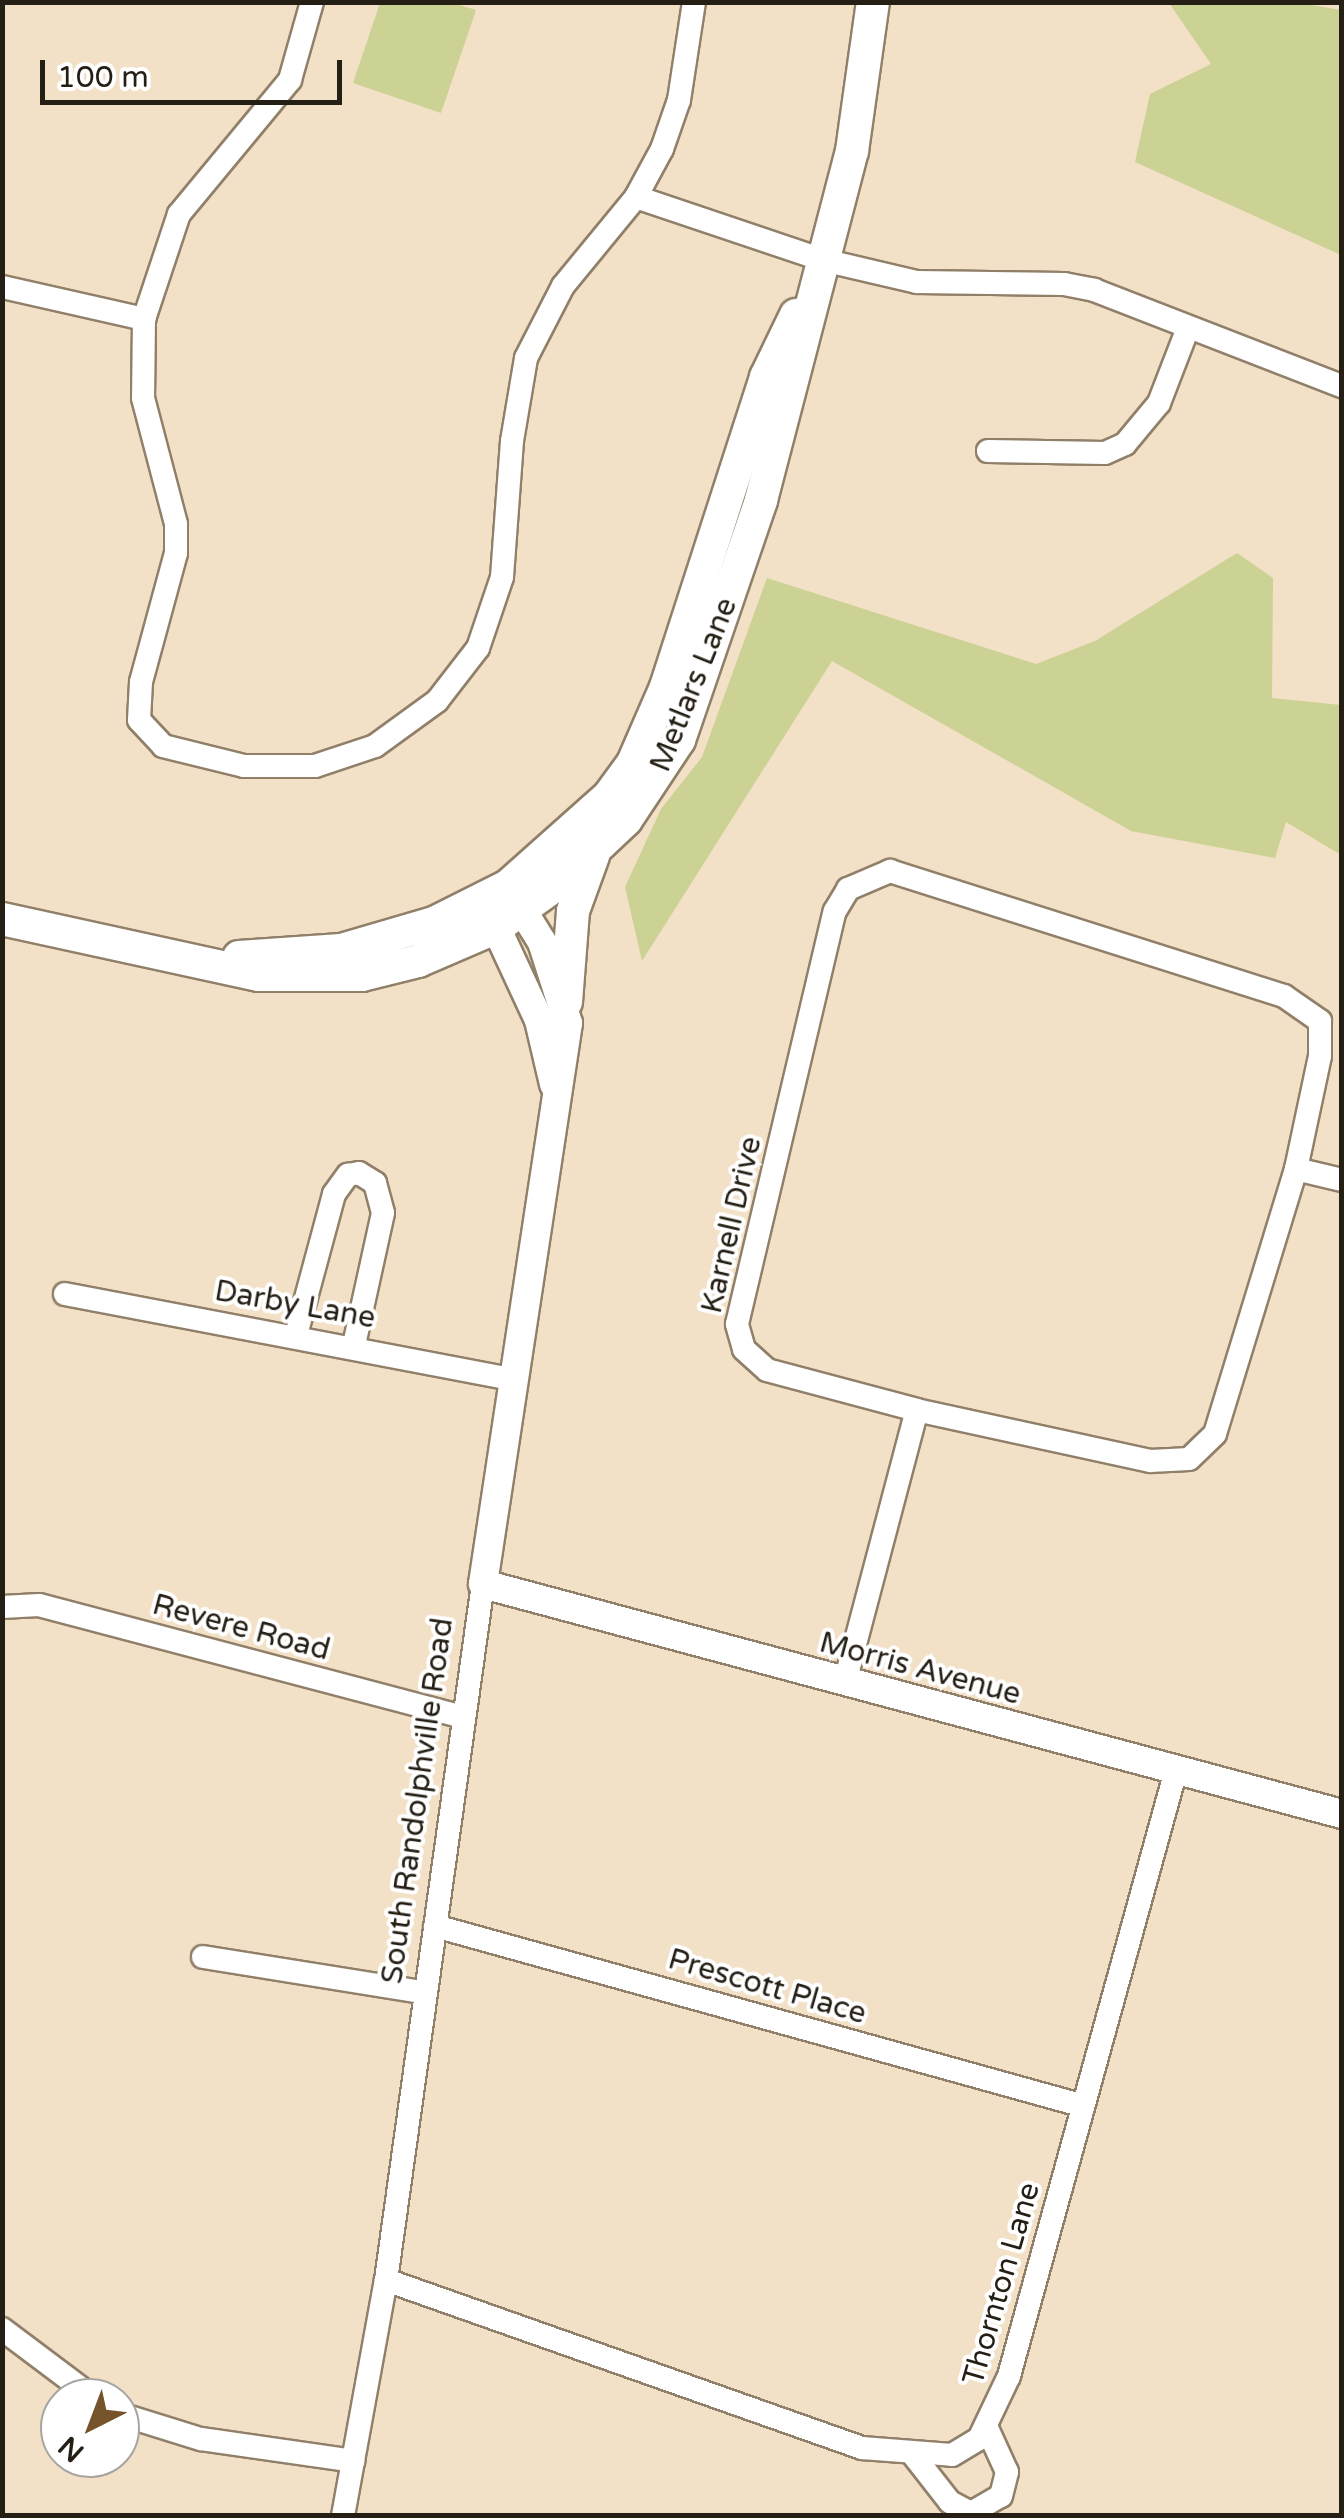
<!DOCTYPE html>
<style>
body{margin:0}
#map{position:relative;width:1344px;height:2518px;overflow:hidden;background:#f2e0c7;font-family:"Varela Round",sans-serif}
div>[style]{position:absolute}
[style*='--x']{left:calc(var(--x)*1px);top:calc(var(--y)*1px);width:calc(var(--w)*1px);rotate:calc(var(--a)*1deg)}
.green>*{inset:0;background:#cbd293}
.roads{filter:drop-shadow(2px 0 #918069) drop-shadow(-2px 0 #918069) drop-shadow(0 2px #918069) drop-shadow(0 -2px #918069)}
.minor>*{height:22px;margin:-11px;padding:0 11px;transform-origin:11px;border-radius:11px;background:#fff}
.tertiary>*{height:28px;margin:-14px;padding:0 14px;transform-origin:14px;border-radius:14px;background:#fff}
.secondary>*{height:32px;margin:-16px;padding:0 16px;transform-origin:16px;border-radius:16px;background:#fff}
span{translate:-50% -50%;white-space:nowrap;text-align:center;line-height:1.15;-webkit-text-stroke:8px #fff;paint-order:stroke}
.street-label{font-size:30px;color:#251e15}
.frame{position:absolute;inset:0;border:5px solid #251e15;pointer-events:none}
.north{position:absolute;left:40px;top:2378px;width:100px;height:100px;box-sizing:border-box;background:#fff;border:2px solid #a8a5a1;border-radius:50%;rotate:222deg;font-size:28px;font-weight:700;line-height:40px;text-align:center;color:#251e15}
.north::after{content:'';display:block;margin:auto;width:35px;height:45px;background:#75532b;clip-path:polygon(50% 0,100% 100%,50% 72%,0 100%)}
.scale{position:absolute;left:40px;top:60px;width:302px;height:45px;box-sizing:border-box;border:5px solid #251e15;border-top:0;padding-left:12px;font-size:30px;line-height:35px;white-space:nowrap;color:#251e15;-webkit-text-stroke:8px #fff;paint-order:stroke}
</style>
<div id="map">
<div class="green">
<i style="clip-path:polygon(380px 3px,453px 3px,476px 10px,441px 113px,353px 83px)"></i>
<i style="clip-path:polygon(1300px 3px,1341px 10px,1341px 255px,1135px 162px,1150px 94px,1211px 64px,1169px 3px)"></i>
<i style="clip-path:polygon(1237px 553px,1273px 578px,1272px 698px,1341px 705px,1341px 855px,1286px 822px,1275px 858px,1131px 831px,832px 661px,642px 961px,625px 887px,661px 809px,702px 757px,767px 578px,1036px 664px,1095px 641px)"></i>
</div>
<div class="roads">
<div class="minor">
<i style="--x:312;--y:2;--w:81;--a:105.8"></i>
<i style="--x:290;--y:80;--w:174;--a:129.6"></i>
<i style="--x:179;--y:214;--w:111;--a:108.4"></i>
<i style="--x:144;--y:319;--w:79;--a:90.7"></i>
<i style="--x:143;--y:398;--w:130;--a:75.3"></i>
<i style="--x:176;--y:524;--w:29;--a:90"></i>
<i style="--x:176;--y:553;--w:134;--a:105.2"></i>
<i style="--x:141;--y:682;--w:38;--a:93"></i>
<i style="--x:139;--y:720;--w:35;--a:47"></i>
<i style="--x:163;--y:746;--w:83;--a:13.9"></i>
<i style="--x:244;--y:766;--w:71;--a:0"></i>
<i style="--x:315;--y:766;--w:63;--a:-18.4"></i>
<i style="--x:375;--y:746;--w:77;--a:-36"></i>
<i style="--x:437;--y:701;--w:67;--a:-52.3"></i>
<i style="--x:478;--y:648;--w:75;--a:-71.3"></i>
<i style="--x:502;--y:577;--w:136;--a:-85.8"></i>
<i style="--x:512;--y:441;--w:84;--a:-80.4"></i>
<i style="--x:526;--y:358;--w:81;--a:-62.8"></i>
<i style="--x:563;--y:286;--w:115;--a:-50.6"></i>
<i style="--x:636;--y:197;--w:55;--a:-61.6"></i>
<i style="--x:662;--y:149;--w:52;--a:-70.9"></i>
<i style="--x:679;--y:100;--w:99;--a:-81.3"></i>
<i style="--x:636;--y:197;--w:197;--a:18.6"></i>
<i style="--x:823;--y:260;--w:97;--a:13.2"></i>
<i style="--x:917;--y:282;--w:147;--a:0.8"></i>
<i style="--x:1064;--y:284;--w:31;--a:11"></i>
<i style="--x:1094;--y:290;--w:266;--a:21.2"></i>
<i style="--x:2;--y:287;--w:146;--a:12.7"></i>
<i style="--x:988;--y:451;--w:117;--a:1"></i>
<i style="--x:1105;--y:453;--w:22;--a:-24"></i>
<i style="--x:1125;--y:444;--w:53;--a:-50.3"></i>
<i style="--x:1159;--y:403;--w:80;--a:-68.9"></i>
<i style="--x:890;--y:871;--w:413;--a:17.6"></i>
<i style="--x:1284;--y:996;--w:44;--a:34.8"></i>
<i style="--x:1320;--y:1021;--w:35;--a:90"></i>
<i style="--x:1320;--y:1056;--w:116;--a:102"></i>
<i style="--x:1296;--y:1169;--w:277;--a:107"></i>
<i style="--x:1215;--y:1434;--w:36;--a:136"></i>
<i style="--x:1189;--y:1459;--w:39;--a:177"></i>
<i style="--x:1150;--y:1461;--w:239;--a:-167.7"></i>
<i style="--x:917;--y:1410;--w:155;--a:-165.1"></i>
<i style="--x:767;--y:1370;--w:31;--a:-138"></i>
<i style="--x:744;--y:1349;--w:26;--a:-106"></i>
<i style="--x:737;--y:1324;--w:424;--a:-76.7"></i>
<i style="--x:835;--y:911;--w:26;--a:-59"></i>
<i style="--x:848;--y:889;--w:46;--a:-23.2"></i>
<i style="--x:1296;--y:1169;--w:47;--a:13.4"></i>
<i style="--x:65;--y:1294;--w:455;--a:10.8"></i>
<i style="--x:296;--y:1335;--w:146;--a:-74.9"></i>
<i style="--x:334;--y:1194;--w:24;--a:-54"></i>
<i style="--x:348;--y:1175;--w:11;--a:-10"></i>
<i style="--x:359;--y:1173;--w:19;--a:32"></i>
<i style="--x:375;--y:1183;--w:31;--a:75"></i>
<i style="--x:383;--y:1213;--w:135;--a:102.4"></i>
<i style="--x:2;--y:1607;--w:37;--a:-3"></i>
<i style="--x:39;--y:1605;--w:439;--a:14.8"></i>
<i style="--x:845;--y:1682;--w:281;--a:-75.2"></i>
<i style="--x:435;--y:1926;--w:673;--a:15.5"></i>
<i style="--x:203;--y:1957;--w:222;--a:9.1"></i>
<i style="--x:386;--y:2280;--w:505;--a:19.44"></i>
<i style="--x:862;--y:2448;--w:90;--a:4.4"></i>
<i style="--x:952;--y:2455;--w:31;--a:-31"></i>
<i style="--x:979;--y:2439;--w:70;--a:-64.5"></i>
<i style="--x:1009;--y:2376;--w:629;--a:-74.59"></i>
<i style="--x:2;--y:2329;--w:115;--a:36.9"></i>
<i style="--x:120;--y:2414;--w:85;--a:17.2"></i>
<i style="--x:201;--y:2439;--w:154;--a:8.2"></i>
<i style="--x:914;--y:2456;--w:58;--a:52"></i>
<i style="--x:950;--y:2502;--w:24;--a:28"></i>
<i style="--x:971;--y:2513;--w:34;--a:-30"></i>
<i style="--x:1001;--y:2496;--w:25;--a:-76"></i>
<i style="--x:1007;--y:2472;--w:51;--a:-114.5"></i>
<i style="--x:343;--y:2516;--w:240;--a:-79.7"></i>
<i style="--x:386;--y:2280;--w:703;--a:-82.07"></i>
</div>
<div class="tertiary">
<i style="--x:511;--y:892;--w:59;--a:58.2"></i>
<i style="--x:542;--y:942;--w:85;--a:72.2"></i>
<i style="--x:568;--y:1023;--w:567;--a:98.62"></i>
<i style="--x:483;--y:1584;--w:889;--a:14.99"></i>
<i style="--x:488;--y:910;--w:121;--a:65.1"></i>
<i style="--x:539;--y:1020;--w:66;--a:76.8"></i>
</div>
<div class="secondary">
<i style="--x:2;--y:919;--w:263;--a:12.3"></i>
<i style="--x:259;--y:975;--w:103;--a:0"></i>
<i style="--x:362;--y:975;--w:58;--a:-14"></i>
<i style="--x:418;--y:961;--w:86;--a:-23.3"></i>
<i style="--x:497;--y:927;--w:79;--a:-35.7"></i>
<i style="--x:561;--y:881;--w:89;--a:-43.2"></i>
<i style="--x:626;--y:820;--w:96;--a:-56.5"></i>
<i style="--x:679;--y:740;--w:254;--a:-71.1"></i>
<i style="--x:761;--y:500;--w:361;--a:-75.4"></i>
<i style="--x:852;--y:151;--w:150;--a:-82"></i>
<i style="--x:239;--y:957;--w:102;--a:-3.9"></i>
<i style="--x:341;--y:950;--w:97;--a:-16.2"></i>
<i style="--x:434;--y:923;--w:83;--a:-26.6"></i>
<i style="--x:508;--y:886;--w:135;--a:-41.7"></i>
<i style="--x:609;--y:796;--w:41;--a:-54"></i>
<i style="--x:633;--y:763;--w:83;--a:-66.5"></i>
<i style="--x:666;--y:687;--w:326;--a:-72.1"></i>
<i style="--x:766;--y:377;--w:69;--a:-64.2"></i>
<i style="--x:566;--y:1002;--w:91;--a:-85.6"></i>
<i style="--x:573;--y:911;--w:59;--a:-70"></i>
</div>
</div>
<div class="street-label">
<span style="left:694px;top:685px;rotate:-68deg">Metlars Lane</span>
<span style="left:732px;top:1225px;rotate:-77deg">Karnell Drive</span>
<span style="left:295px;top:1305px;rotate:10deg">Darby Lane</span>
<span style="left:241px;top:1628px;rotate:15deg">Revere Road</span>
<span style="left:920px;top:1669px;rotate:15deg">Morris Avenue</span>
<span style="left:418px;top:1801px;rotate:-82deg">South Randolphville Road</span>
<span style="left:767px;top:1987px;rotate:16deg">Prescott Place</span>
<span style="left:1002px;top:2284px;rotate:-74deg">Thornton Lane</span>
</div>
<div class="frame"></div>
<div class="north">N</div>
<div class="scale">100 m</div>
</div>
